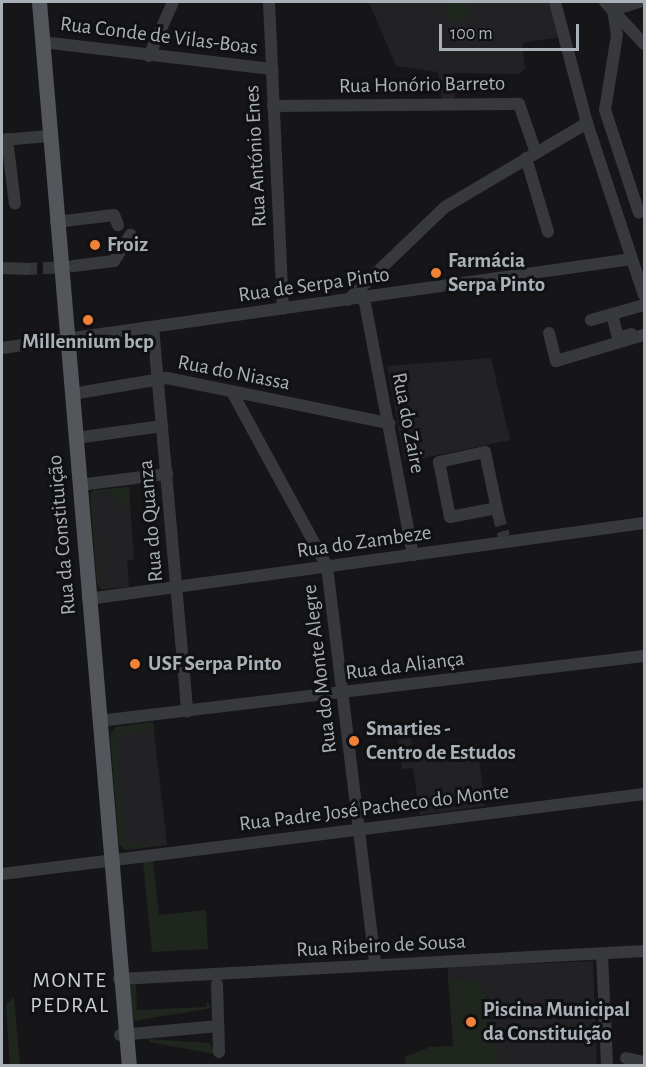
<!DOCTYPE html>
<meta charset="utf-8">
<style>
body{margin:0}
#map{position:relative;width:646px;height:1067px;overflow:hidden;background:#161618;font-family:"Alegreya Sans",sans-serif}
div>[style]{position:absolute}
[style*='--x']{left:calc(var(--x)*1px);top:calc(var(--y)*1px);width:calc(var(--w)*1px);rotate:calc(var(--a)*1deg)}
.built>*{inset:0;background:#222225}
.green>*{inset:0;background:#1f261e}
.round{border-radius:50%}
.minor-tunnel>*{height:12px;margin-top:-6px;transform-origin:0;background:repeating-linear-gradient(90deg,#333538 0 12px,transparent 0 18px)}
.minor>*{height:12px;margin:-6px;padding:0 6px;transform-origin:6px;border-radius:6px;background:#37393d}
.major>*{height:15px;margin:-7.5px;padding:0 7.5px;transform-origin:7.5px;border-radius:7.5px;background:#53575c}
.dots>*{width:16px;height:16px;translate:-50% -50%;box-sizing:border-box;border:3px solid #111113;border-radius:50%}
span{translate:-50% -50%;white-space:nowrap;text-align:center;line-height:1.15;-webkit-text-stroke:6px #111113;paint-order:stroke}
.street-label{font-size:21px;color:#a8b1b7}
.poi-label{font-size:21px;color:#a8b1b7;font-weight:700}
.left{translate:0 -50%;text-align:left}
.neighbourhood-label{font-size:22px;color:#c9ced4;letter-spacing:1.5px}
.frame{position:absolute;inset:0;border:3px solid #a8b1b7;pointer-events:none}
.scale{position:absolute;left:439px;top:24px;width:140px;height:27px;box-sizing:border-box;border:3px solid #a8b1b7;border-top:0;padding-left:8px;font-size:18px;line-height:21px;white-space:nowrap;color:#a8b1b7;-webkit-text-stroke:4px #111113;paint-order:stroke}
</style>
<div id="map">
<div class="built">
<i style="clip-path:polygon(369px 2px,549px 2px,560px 37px,522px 43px,525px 69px,518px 74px,454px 73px,455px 99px,442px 99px,438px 72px,396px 66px)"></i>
<i style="clip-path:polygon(491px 358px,510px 440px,405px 462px,387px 366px)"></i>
<i style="clip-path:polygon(129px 487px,134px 559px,127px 561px,129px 587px,101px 589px,90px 494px)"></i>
<i style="clip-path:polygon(153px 722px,167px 845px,125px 850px,119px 844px,110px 735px,116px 727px)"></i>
<i style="clip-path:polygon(411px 738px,412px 752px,477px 744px,485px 806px,420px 815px,413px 768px,402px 769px,398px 740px)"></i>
<i style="clip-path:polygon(593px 961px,597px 1065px,499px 1065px,487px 996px,475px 980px,448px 978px,448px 967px)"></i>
</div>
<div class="green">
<i class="round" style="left:445px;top:-1px;width:24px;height:24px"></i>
<i style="clip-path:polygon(129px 487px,130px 509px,119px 506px,110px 490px,93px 495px,100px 583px,106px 589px,101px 589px,97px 584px,90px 494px,94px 490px)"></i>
<i style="clip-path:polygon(153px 722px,154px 729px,116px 737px,125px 841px,157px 846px,125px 850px,119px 844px,110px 735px,116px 727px)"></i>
<i style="clip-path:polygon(153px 861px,159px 915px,206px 910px,208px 949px,152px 952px,143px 862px)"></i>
<i style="clip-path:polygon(448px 978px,475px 980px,487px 996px,499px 1065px,406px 1065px,405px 1057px,430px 1047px,453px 1046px)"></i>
<i style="clip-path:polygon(136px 984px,137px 1010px,206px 1007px,207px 1002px,212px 1008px,133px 1021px,130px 985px)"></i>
<i style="clip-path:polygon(14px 997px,20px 1065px,10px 1065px,6px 1005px)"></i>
<i style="clip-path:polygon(149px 1039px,210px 1043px,215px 1054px,149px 1042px)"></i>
</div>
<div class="minor-tunnel">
<i style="--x:25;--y:269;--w:43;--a:-2.7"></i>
<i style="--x:498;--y:514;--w:23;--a:75"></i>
</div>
<div class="minor">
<i style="--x:269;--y:2;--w:307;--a:87.4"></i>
<i style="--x:555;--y:2;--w:125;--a:75.2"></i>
<i style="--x:587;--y:123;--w:181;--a:71.7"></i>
<i style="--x:605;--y:2;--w:57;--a:47.1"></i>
<i style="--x:613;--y:10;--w:25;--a:81"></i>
<i style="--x:617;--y:35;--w:76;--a:99.1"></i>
<i style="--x:605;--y:110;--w:108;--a:71.7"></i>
<i style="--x:613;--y:10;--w:28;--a:-17"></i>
<i style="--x:42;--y:42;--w:232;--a:6.7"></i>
<i style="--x:149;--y:56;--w:59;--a:-66"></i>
<i style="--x:273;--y:106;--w:246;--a:-0.5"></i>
<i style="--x:519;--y:104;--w:52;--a:70.9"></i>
<i style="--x:7;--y:139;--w:65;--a:83"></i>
<i style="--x:2;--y:140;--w:47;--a:-4.9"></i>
<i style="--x:526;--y:158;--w:77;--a:73.4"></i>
<i style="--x:56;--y:222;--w:58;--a:-6.9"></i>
<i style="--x:114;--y:215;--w:11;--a:68"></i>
<i style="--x:73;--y:266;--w:41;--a:-7"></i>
<i style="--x:114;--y:261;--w:31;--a:-58"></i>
<i style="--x:2;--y:268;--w:23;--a:2"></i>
<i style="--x:364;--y:298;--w:262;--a:79.2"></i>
<i style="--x:348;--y:300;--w:134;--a:-43.8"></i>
<i style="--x:445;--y:207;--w:165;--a:-30.6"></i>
<i style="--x:612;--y:314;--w:25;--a:76"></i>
<i style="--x:618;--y:338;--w:14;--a:-17"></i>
<i style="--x:591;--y:320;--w:55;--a:-15.8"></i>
<i style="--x:153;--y:327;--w:386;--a:84.9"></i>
<i style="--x:549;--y:333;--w:29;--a:76"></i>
<i style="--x:556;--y:361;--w:92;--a:-16.5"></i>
<i style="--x:2;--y:348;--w:636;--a:-8.04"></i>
<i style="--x:232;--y:392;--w:198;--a:61.4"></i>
<i style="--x:327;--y:566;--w:402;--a:83.1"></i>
<i style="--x:72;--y:394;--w:96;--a:-9.6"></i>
<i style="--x:167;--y:378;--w:227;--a:11.5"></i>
<i style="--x:76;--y:438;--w:87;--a:-7.9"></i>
<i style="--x:79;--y:485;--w:89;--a:-7.1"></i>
<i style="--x:497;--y:508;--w:48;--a:169.2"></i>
<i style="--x:450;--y:517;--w:56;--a:-101.3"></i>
<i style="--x:439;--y:462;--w:47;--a:-12.3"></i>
<i style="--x:485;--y:452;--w:63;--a:78.2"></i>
<i style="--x:88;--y:599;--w:561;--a:-7.78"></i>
<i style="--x:99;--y:721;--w:549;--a:-6.8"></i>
<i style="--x:2;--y:874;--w:647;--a:-7.1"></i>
<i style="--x:602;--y:954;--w:112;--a:87.4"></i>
<i style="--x:119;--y:979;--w:526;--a:-3.05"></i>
<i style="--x:217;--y:984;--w:68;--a:88.3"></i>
<i style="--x:120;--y:1035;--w:99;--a:-5.2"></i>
<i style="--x:626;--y:1058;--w:18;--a:13"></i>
</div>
<div class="major">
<i style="--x:39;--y:2;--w:1068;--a:85.17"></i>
</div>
<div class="dots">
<i style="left:95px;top:245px;background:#ef8236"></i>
<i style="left:436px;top:273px;background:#ef8236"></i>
<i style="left:88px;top:320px;background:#ef8236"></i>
<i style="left:135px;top:664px;background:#ef8236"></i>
<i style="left:354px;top:741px;background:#ef8236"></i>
<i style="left:471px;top:1022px;background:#ef8236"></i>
</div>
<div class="street-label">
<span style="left:159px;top:36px;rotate:7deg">Rua Conde de Vilas-Boas</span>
<span style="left:422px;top:85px;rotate:-1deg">Rua Honório Barreto</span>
<span style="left:256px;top:156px;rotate:-93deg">Rua António Enes</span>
<span style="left:314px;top:285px;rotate:-8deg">Rua de Serpa Pinto</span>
<span style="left:234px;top:373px;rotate:11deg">Rua do Niassa</span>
<span style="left:408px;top:423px;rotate:79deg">Rua do Zaire</span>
<span style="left:151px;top:521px;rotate:-95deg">Rua do Quanza</span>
<span style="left:62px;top:535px;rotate:-95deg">Rua da Constituição</span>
<span style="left:364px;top:542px;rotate:-8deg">Rua do Zambeze</span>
<span style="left:405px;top:666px;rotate:-7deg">Rua da Aliança</span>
<span style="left:320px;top:669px;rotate:-97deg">Rua do Monte Alegre</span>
<span style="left:374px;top:808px;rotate:-7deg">Rua Padre José Pacheco do Monte</span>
<span style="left:381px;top:946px;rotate:-3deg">Rua Ribeiro de Sousa</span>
</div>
<div class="poi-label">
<span class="left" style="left:107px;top:245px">Froiz</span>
<span class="left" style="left:448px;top:273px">Farmácia<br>Serpa Pinto</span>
<span style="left:88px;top:342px">Millennium bcp</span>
<span class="left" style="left:148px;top:664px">USF Serpa Pinto</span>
<span class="left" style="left:366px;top:741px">Smarties -<br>Centro de Estudos</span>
<span class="left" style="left:483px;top:1022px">Piscina Municipal<br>da Constituição</span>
</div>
<div class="neighbourhood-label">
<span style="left:70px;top:993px">MONTE<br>PEDRAL</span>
</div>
<div class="frame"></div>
<div class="scale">100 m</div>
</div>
